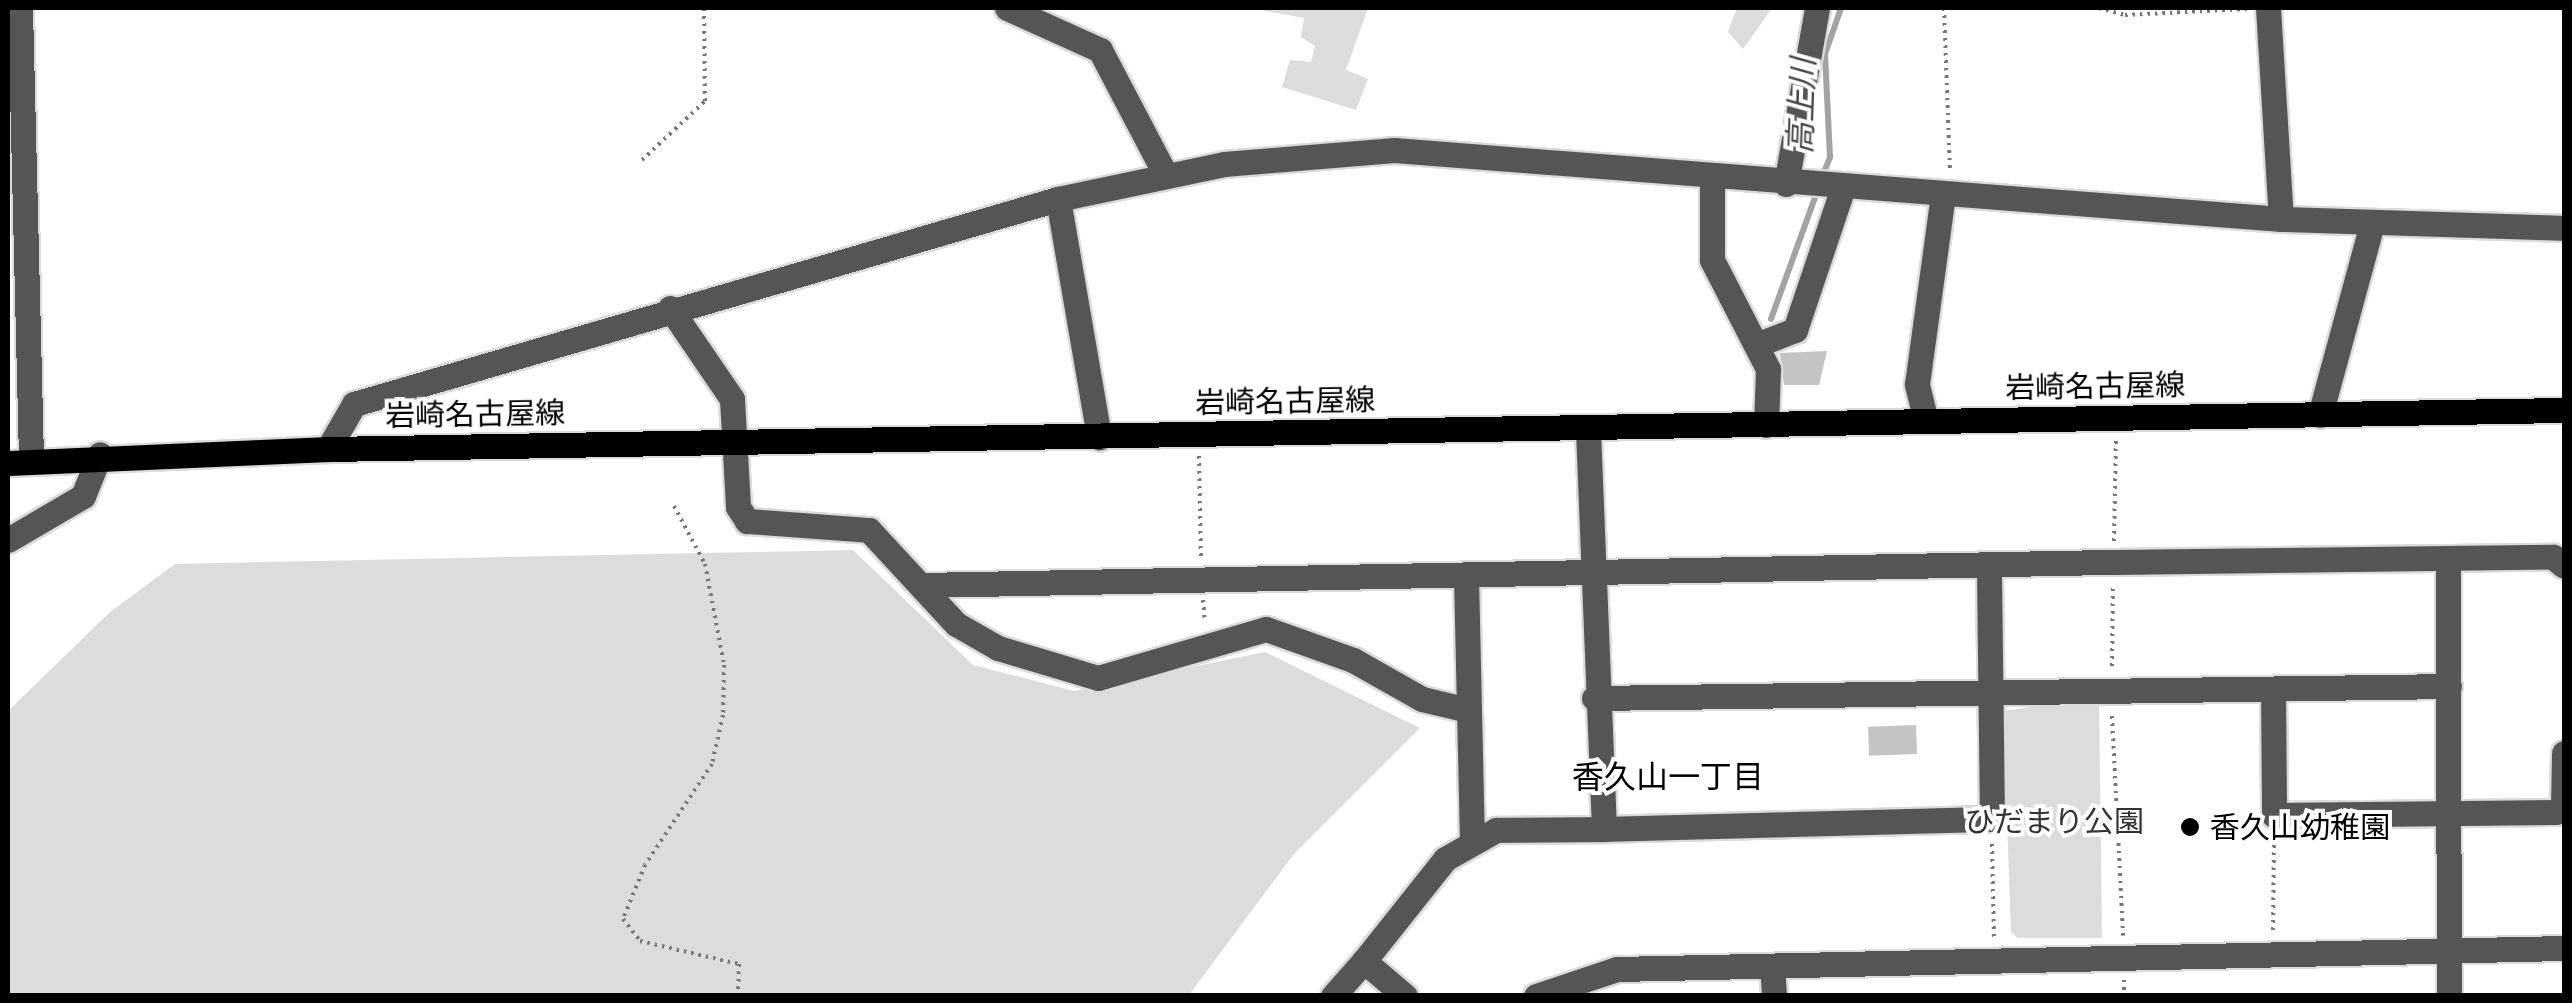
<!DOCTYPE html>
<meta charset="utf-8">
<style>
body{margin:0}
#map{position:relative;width:2572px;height:1003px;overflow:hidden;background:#fff;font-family:"Asap Condensed","Noto Sans JP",sans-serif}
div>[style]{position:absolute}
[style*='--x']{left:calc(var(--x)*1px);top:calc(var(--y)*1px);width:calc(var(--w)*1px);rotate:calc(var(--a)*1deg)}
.green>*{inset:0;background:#dcdcdc}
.stream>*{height:6px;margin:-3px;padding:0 3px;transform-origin:3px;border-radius:3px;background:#a3a3a3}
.building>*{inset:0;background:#c4c4c4;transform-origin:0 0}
.path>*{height:4px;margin-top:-2px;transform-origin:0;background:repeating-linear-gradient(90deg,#777 0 2.5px,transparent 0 7.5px)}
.roads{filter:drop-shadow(2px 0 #dbdbdb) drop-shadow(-2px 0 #dbdbdb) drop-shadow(0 2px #dbdbdb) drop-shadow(0 -2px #dbdbdb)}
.minor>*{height:25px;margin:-12.5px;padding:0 12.5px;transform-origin:12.5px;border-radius:12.5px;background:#555}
.major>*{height:25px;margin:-12.5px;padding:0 12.5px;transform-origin:12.5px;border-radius:12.5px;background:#000}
.dots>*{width:28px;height:28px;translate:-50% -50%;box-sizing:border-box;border:5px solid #fff;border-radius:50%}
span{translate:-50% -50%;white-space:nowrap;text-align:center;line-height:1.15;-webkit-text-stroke:8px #fff;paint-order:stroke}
.street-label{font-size:30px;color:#000}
.park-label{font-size:30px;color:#333}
.poi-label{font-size:30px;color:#000}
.left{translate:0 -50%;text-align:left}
.water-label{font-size:32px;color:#444;font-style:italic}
.neighbourhood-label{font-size:32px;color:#000}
.frame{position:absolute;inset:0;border:10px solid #000;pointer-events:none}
</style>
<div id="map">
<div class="green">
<i style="clip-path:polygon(1249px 8px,1368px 8px,1346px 70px,1368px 79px,1356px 110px,1282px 87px,1290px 60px,1311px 62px,1315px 46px,1301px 37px,1304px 18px)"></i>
<i style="clip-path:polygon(1737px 8px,1772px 8px,1743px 49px,1728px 32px)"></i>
<i style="clip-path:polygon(853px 550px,973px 665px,1074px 691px,1265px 652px,1420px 728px,1293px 855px,1189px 995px,8px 996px,8px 711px,110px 612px,175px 564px)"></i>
<i style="clip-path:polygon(2099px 697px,2102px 938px,2018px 938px,2011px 932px,2003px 711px)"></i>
</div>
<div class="stream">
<i style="--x:1822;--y:177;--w:22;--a:-68"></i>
<i style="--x:1830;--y:157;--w:103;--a:-92.8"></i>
<i style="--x:1825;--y:54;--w:49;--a:-70.8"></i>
<i style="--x:1771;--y:319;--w:138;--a:-70.1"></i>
</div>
<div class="building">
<i style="clip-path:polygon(1827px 351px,1819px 385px,1784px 385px,1780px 353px)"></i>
<i style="left:1916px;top:725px;width:29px;height:48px;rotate:88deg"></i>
</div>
<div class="path">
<i style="--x:1944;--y:8;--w:165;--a:87.9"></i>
<i style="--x:2099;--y:8;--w:27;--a:15"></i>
<i style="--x:2125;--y:15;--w:122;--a:-2.8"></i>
<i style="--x:642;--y:160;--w:86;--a:-43.1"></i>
<i style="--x:705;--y:101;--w:93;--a:-90.6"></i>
<i style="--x:1199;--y:456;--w:100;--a:88.9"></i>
<i style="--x:674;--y:506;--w:66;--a:61.9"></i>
<i style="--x:705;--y:564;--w:103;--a:79.3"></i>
<i style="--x:724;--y:665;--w:50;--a:91.1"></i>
<i style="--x:723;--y:715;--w:50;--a:102.7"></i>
<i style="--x:712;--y:764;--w:121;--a:123.6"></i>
<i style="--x:645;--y:865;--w:58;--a:112.2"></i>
<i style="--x:623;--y:919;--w:28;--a:52"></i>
<i style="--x:640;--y:941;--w:102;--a:13.1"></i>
<i style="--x:739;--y:964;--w:32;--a:92"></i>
<i style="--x:2114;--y:541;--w:100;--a:-88.9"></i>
<i style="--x:1203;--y:600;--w:21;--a:85"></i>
<i style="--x:2112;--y:666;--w:80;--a:-89.3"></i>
<i style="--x:2112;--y:716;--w:220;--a:87.1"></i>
<i style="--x:1992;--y:844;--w:95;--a:88.8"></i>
<i style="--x:2273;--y:930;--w:90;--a:-89.4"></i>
<i style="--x:2124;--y:980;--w:16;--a:90"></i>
</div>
<div class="roads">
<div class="minor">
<i style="--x:20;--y:8;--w:454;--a:88.6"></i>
<i style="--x:1007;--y:8;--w:102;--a:24.3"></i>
<i style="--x:1100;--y:50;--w:140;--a:62.3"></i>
<i style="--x:2268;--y:8;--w:211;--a:86.5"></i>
<i style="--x:1712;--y:178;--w:82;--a:90"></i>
<i style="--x:1712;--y:260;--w:123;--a:62.8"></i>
<i style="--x:1768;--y:369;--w:56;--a:92"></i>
<i style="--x:1786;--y:184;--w:179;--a:-80"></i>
<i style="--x:1058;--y:199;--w:242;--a:80.2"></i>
<i style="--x:670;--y:308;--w:110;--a:55.7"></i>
<i style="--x:732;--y:399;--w:108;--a:86.8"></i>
<i style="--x:738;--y:507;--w:17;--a:57"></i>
<i style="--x:747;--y:521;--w:122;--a:4.2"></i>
<i style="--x:869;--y:530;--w:128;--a:47.2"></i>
<i style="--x:956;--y:624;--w:48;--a:29.7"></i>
<i style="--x:998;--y:648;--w:104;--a:16.7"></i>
<i style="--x:1098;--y:678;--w:175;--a:-16.3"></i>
<i style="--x:1266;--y:629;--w:92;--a:19.6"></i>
<i style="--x:1353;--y:660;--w:79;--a:29.5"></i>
<i style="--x:1422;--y:699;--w:47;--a:13.4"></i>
<i style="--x:1756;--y:345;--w:42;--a:-21"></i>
<i style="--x:1795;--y:330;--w:151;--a:-71.4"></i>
<i style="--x:2320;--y:415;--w:198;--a:-74.8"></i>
<i style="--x:1926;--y:421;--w:38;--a:-104"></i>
<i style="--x:1917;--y:384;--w:191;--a:-82.2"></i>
<i style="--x:328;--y:449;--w:52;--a:-60"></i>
<i style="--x:354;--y:404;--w:733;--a:-16.24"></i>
<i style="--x:1058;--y:199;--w:170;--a:-11.9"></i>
<i style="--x:1224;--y:164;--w:171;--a:-4.7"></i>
<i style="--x:1394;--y:150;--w:890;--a:4.45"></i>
<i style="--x:2281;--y:219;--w:283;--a:1.8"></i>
<i style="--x:8;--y:540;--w:87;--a:-30.4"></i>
<i style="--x:83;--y:496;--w:45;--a:-68"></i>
<i style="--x:2448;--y:560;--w:436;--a:89.9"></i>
<i style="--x:1466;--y:577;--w:261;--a:88.7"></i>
<i style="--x:921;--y:585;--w:1192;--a:-1.11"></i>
<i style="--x:2113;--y:562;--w:440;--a:-0.7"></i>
<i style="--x:2553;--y:557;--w:14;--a:39"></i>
<i style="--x:2273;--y:691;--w:124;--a:89.5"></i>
<i style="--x:2274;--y:815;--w:282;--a:-0.6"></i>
<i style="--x:2556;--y:812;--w:9;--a:-36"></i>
<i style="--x:2563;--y:807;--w:54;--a:-88.9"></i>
<i style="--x:1594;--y:698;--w:855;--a:-0.8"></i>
<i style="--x:1604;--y:829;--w:388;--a:-1.5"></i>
<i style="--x:1992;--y:819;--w:253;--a:-90.7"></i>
<i style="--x:1772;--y:966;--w:30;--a:86"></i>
<i style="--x:1333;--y:996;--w:47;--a:-48.5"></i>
<i style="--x:1405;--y:996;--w:54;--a:-139.5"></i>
<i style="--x:1364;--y:961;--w:130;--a:-51.5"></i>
<i style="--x:1445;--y:859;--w:59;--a:-29.6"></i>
<i style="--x:1496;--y:830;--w:108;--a:-0.5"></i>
<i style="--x:1604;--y:829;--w:401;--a:-92.3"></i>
<i style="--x:1536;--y:996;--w:85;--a:-18.4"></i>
<i style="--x:1617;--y:969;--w:947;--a:-1.27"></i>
</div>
<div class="major">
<i style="--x:8;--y:463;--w:320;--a:-2.5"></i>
<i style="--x:328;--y:449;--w:2236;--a:-1"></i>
</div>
</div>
<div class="dots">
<i style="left:2190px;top:827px;background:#000"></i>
</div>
<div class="street-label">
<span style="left:2095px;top:386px;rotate:-1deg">岩崎名古屋線</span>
<span style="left:1285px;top:401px;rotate:-1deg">岩崎名古屋線</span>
<span style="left:475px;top:414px;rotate:-1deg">岩崎名古屋線</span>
</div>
<div class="park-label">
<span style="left:2054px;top:821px">ひだまり公園</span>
</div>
<div class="poi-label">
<span class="left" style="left:2210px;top:827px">香久山幼稚園</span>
</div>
<div class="water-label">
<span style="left:1802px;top:106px;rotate:-88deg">高上川</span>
</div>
<div class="neighbourhood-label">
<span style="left:1668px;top:777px">香久山一丁目</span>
</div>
<div class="frame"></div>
</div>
